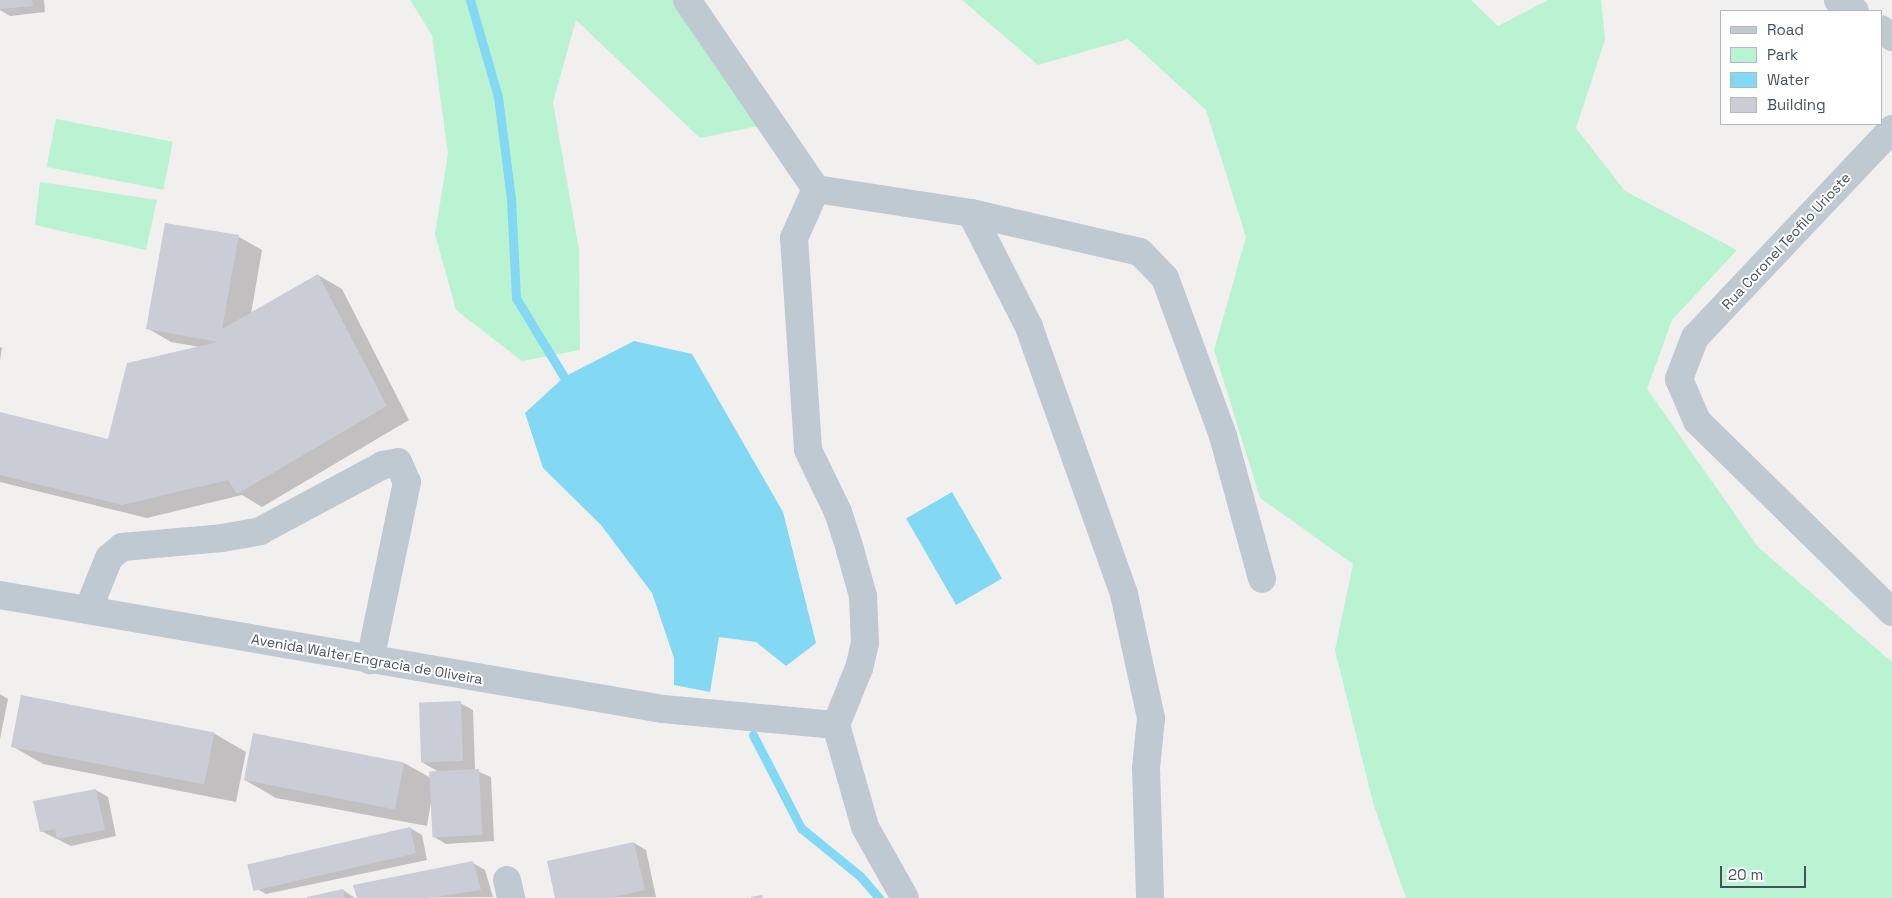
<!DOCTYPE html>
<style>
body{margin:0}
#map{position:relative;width:1892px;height:898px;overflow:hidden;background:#f2efef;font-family:"Space Grotesk",sans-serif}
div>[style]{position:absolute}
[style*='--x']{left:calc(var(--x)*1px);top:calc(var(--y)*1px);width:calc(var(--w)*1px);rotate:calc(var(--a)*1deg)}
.green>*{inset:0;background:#baf3d2;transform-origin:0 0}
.water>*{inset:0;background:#83d8f3;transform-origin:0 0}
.shadow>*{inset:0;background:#0003}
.stream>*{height:9px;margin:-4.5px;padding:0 4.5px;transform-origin:4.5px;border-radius:4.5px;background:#83d8f3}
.building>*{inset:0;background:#cacdd5;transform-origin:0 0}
.street>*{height:28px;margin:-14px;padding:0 14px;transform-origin:14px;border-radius:14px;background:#bec9d2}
span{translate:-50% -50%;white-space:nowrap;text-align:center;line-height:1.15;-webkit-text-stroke:4px #fff;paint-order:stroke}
.street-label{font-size:14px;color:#45515e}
.legend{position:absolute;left:1720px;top:10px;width:162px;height:115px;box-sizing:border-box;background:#fff;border:1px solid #b5b9bf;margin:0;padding:6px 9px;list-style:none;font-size:15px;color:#45515e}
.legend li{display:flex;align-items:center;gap:10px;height:25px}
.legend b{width:25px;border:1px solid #b5b9bf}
.scale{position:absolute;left:1720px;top:866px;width:86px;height:22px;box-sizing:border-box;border:2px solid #45515e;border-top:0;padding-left:6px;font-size:15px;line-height:18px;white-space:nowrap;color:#45515e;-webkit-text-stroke:4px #fff;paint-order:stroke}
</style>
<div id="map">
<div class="green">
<i style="clip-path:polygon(410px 0,673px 0,763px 125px,700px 138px,576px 20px,553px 102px,579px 250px,580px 350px,522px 361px,456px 310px,435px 234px,448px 154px,432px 35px)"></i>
<i style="clip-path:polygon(962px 0,1471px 0,1498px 26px,1548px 0,1601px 0,1605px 40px,1576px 128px,1625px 191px,1737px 250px,1672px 320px,1647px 389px,1758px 547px,1892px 662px,1892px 898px,1406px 898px,1374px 806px,1335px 650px,1353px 564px,1260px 498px,1214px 350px,1246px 237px,1206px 110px,1128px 39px,1038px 65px)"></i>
<i style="left:56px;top:119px;width:119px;height:49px;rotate:11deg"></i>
<i style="clip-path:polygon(40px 182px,157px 200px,146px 250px,35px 225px)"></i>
</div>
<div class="water">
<i style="clip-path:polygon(634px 341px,692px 354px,783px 512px,816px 643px,786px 666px,756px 642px,719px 637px,710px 692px,674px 685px,674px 658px,652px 593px,601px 525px,543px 468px,525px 413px,564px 377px)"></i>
<i style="left:952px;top:492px;width:100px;height:53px;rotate:60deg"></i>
</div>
<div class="shadow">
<i style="clip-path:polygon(0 0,44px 0,45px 12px,10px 16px,0 10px)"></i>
<i style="clip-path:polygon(239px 237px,262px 250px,251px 314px,318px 275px,342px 289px,409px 420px,262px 507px,242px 495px,147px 518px,0 482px,0 414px,109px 440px,200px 347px,171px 342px,147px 328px)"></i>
<i style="clip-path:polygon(0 347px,2px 348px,0 361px)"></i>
<i style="clip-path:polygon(0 694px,8px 699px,0 739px)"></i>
<i style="clip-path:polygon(22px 696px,215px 734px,246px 752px,236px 802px,43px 764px,12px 746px)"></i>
<i style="clip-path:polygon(460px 703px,473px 710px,475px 770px,491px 777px,494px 841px,446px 844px,434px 837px,431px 802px,427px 826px,276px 798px,245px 780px,404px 763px,431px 778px,439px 772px,423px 763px)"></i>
<i style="clip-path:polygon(96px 790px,108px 797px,116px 836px,71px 846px,41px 831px)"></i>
<i style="clip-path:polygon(410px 828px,422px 835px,427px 860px,266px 894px,254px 887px)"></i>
<i style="clip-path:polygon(634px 843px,646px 850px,656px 897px,556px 898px)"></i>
<i style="clip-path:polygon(473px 863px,485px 870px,493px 897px,359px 898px)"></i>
<i style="clip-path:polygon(343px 890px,355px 898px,309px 898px)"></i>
</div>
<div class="stream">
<i style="--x:470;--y:0;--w:101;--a:73.9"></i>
<i style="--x:498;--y:97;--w:103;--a:82.7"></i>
<i style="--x:511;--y:199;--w:99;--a:87.1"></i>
<i style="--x:516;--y:298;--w:92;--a:58.7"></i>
<i style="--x:753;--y:735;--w:105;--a:62.7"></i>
<i style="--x:801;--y:828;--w:76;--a:39.1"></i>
<i style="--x:860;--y:876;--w:29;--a:49"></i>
</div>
<div class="building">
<i style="clip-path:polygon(0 0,32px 0,33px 6px,0 9px)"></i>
<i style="clip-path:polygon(165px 223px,239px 235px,222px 329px,318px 274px,387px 406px,237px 494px,228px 480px,122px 505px,0 475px,0 412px,108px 439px,127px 363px,218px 342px,146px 329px)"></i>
<i style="left:21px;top:695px;width:197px;height:53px;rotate:11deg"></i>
<i style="left:461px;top:701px;width:60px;height:42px;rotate:88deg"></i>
<i style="left:253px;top:733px;width:154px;height:48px;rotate:11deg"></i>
<i style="left:479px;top:769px;width:66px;height:50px;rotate:87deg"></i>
<i style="clip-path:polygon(96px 789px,105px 830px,57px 839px,55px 829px,40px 832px,33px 801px)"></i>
<i style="left:410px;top:827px;width:27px;height:167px;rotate:77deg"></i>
<i style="clip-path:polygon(634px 842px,645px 890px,609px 898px,555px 898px,547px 861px)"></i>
<i style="clip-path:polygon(473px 861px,481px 890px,428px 898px,357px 898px,353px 885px)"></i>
<i style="clip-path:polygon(343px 889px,345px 898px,307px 898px,307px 897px)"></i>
<i style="clip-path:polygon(762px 895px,763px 898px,751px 898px,751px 897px)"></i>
</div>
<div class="street">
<i style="--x:687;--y:0;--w:229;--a:55.7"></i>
<i style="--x:816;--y:189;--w:54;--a:114.2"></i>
<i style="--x:794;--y:238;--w:212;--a:86.2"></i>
<i style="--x:808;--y:450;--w:69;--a:64.2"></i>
<i style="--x:838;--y:512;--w:40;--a:72"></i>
<i style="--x:850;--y:550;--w:48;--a:74.2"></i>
<i style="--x:863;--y:596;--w:47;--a:87.6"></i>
<i style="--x:865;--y:643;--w:26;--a:103"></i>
<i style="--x:859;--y:668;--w:61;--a:112"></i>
<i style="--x:836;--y:725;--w:106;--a:74.1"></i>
<i style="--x:865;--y:827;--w:81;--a:60.6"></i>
<i style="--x:1838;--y:0;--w:20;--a:33"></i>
<i style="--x:1881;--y:29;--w:14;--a:36"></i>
<i style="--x:1892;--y:129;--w:286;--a:133.4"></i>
<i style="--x:1695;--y:337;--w:45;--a:110.9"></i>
<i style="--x:1679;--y:379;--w:46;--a:66.8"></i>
<i style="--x:1697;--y:421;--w:273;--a:44.4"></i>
<i style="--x:816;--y:189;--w:157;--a:8.8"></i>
<i style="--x:971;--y:213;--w:173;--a:13"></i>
<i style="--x:1140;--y:252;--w:36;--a:46"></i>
<i style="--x:1165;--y:278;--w:168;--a:69.8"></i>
<i style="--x:1223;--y:436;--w:148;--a:74.7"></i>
<i style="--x:971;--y:213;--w:128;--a:63"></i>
<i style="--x:1029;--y:327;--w:283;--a:70.4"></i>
<i style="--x:1124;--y:594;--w:127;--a:77.7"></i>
<i style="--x:1151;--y:718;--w:50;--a:95.7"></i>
<i style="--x:1146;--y:768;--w:130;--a:88.2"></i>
<i style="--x:0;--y:595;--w:673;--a:9.76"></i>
<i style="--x:663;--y:709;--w:174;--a:5.3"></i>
<i style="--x:88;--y:610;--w:56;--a:-68"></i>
<i style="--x:109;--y:558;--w:17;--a:-40"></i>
<i style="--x:122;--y:547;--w:100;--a:-5.1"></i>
<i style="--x:222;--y:538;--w:39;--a:-10"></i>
<i style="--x:260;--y:531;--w:140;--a:-28.2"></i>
<i style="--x:383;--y:465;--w:15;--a:-11"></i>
<i style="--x:398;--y:462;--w:22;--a:66"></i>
<i style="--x:407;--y:482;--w:182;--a:101.7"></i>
<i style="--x:507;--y:880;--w:18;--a:77"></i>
</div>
<div class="street-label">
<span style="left:1786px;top:241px;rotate:-47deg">Rua Coronel Teofilo Urioste</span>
<span style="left:367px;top:659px;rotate:10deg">Avenida Walter Engracia de Oliveira</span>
</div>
<ul class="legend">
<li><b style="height:6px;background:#bec9d2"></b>Road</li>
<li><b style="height:14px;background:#baf3d2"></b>Park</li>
<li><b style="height:14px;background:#83d8f3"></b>Water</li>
<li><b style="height:14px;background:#cacdd5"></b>Building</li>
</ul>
<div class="scale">20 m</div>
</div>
